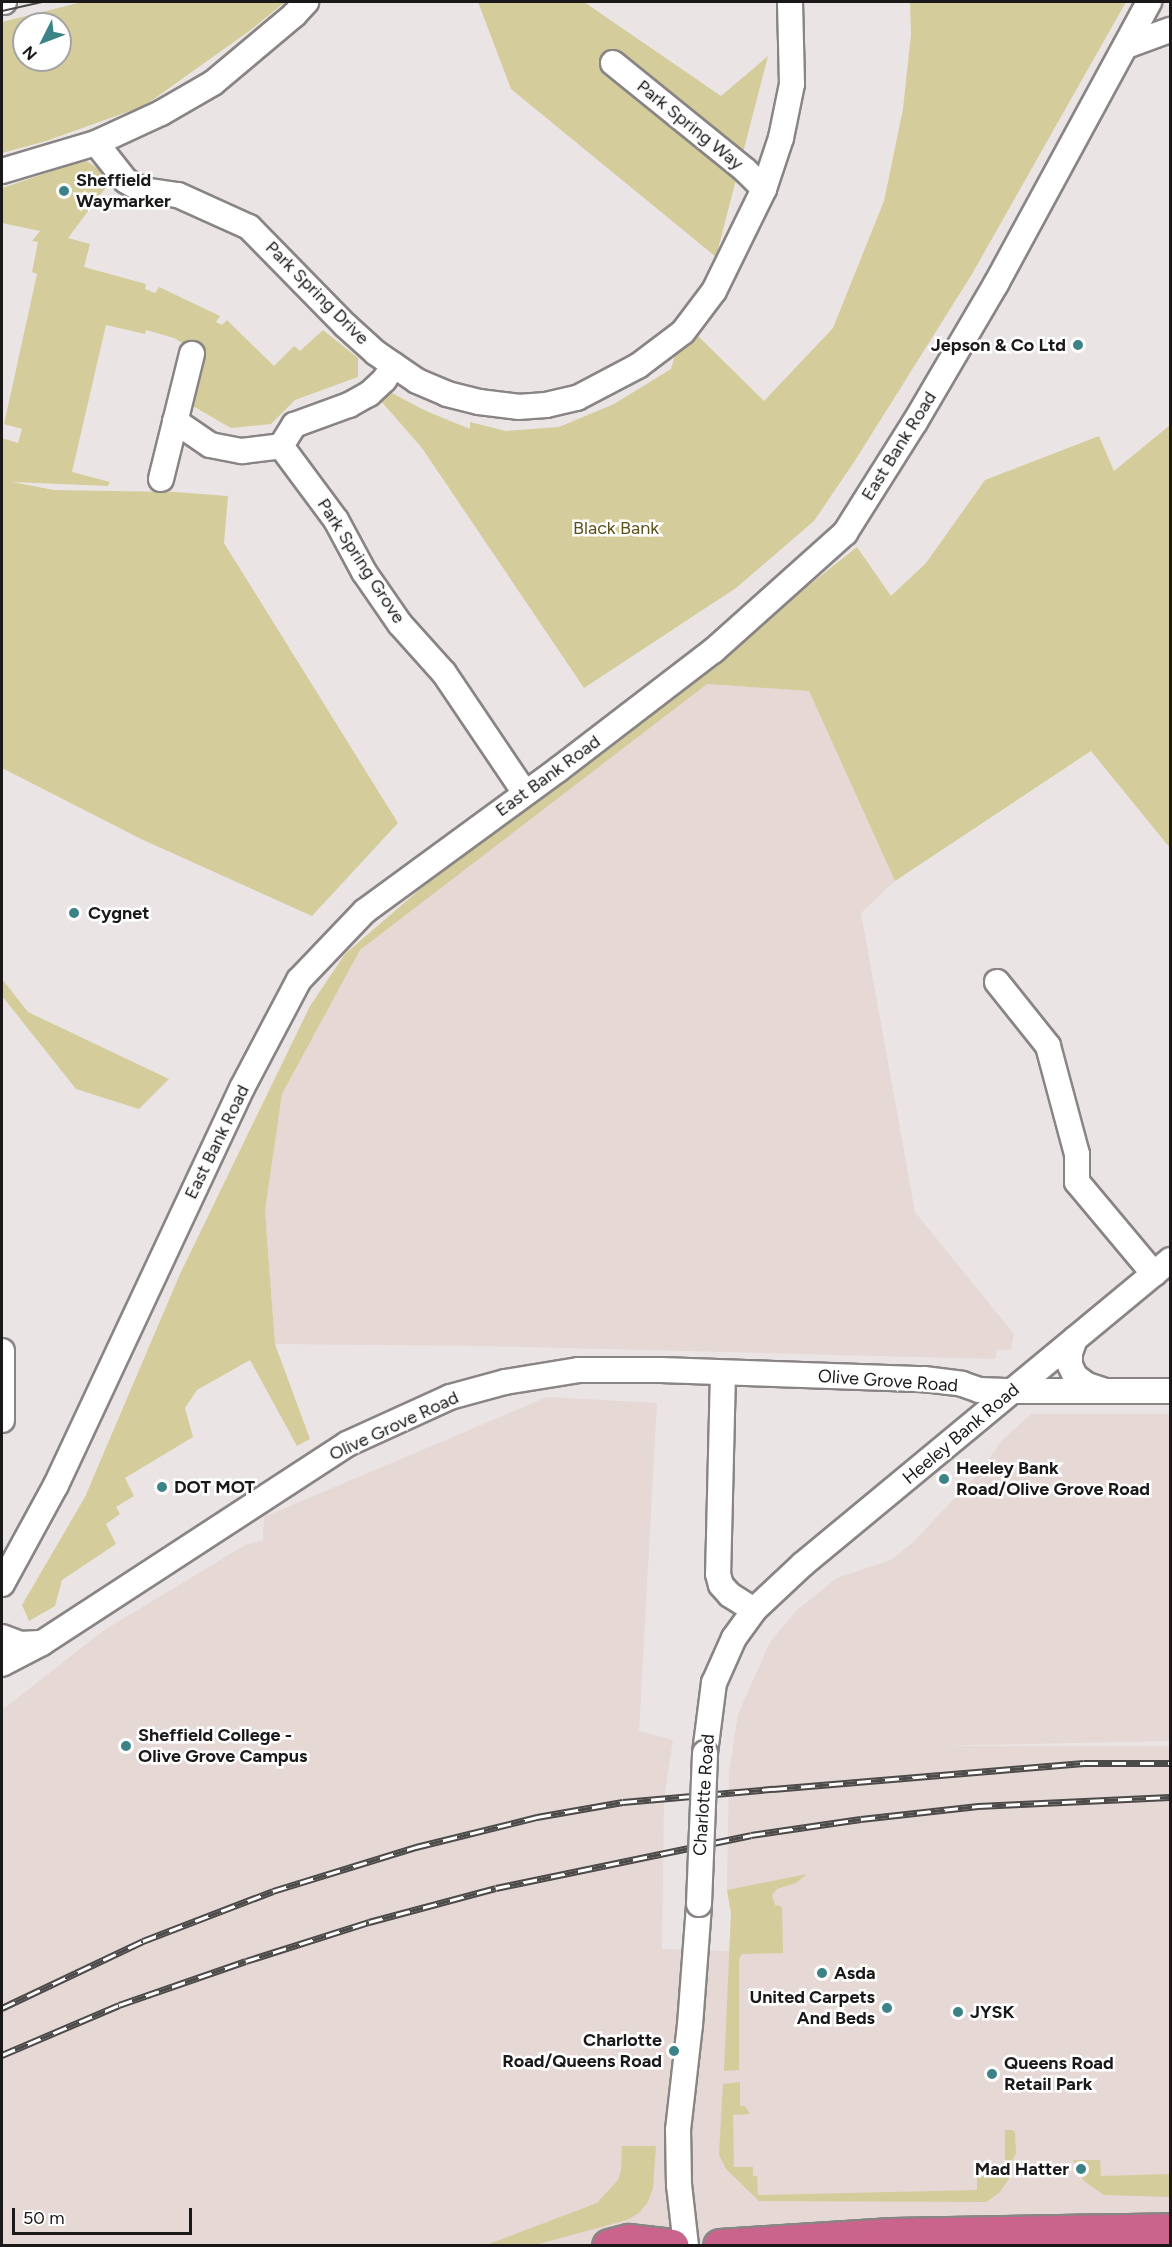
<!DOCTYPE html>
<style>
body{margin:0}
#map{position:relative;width:1172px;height:2247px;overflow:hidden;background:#eae5e4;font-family:Figtree,sans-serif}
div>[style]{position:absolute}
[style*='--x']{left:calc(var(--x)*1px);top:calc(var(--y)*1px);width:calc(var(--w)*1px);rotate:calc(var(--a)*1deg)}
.built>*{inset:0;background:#e5d8d5}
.green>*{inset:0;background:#d5cc9c}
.roads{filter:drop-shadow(2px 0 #898584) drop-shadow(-2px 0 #898584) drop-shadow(0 2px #898584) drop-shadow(0 -2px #898584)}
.minor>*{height:24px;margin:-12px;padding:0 12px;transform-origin:12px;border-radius:12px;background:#fff}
.highway>*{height:33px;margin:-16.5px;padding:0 16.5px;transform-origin:16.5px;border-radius:16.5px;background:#cb648d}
.tram>*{height:1.5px;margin:-0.75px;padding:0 0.75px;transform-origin:0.75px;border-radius:0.75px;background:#4d4a4a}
.rail>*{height:7px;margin-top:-3.5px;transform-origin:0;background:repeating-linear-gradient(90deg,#fff 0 14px,#4d4a4a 0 28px);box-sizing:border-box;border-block:2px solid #4d4a4a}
.bridges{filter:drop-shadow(2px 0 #898584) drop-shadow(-2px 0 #898584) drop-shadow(0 2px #898584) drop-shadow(0 -2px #898584)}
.minor-bridge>*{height:24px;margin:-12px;padding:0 12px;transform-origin:12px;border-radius:12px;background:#fff}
.dots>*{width:16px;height:16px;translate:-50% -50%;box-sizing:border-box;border:3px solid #fff;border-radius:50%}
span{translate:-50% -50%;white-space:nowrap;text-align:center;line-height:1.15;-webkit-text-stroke:5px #fff;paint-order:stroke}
.street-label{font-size:18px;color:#1a1818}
.poi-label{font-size:18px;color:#1a1818;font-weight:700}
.left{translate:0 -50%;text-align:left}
.right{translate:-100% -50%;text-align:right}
.park-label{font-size:18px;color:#5c5219}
.frame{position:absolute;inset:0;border:3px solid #1a1818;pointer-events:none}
.north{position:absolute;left:12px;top:12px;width:60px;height:60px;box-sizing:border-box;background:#fff;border:2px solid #a3a3a3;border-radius:50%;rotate:228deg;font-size:16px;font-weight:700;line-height:24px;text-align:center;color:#1a1818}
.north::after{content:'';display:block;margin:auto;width:21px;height:27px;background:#3b8387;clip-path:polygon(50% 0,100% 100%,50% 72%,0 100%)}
.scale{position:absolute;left:12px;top:2208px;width:180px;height:27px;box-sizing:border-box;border:3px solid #1a1818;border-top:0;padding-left:8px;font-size:18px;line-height:21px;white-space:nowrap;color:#1a1818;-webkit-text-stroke:4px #fff;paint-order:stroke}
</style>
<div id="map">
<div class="built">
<i style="clip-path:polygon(707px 684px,809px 691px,895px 881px,861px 913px,915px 1212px,1014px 1334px,1011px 1350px,997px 1350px,995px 1359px,484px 1346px,275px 1344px,265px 1211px,282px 1094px,360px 950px,494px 838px)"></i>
<i style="clip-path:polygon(547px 1397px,657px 1403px,639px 1731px,673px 1740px,664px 1800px,662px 1949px,729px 1951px,731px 1913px,727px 1890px,729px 1773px,738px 1714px,770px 1642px,796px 1611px,837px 1578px,891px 1560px,911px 1544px,979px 1473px,1001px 1441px,1031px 1414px,1170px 1414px,1170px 1741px,935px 1746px,1170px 1746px,1170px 2245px,2px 2246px,2px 1710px,103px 1631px,245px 1545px,263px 1540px,264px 1517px)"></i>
</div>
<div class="green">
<i style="clip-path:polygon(evenodd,82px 2px,285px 2px,252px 29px,144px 106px,46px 141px,2px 153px,2px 22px,82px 2px,24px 24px,60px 24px,60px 60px,24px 60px,24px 24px)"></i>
<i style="clip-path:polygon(478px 2px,584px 2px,721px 96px,768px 56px,716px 257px,511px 89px)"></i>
<i style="clip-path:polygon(910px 2px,1126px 2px,972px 274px,856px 459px,814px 521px,736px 588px,584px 688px,422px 448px,380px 400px,390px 392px,426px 411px,470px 429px,470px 422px,506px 431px,559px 427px,614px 404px,671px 369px,676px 352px,697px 335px,764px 401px,833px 328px,884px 201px,903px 109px,911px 34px)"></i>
<i style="clip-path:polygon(85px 160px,113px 178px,68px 238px,90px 244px,84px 267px,146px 284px,145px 289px,155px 293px,159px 287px,220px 316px,216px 322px,222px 325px,227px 320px,274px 366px,294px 346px,300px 351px,323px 330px,358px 358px,358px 377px,295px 400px,271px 424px,231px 428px,191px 405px,201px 354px,174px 338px,146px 330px,145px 334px,106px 325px,72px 472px,110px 482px,108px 486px,12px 482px,54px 490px,175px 492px,228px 496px,224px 543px,398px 823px,312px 916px,141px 839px,2px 768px,2px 438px,18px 443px,22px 429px,4px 424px,37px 274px,32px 272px,38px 242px,32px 241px,40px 231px,2px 223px,2px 188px)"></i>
<i style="clip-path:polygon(1170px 425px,1170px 848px,1091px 751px,895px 881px,809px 691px,707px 684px,360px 950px,282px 1094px,265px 1211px,275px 1344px,310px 1439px,297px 1446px,250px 1360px,197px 1390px,185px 1408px,193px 1437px,125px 1478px,134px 1496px,116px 1507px,120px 1514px,106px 1524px,116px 1544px,62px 1580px,55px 1606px,29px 1621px,22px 1605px,85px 1497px,180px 1274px,310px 1006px,345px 954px,426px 884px,558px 784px,857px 547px,891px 596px,926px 563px,985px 480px,1099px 436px,1114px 471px)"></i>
<i style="clip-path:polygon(2px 979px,28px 1012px,169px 1079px,139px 1109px,76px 1089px,2px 996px)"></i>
<i style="clip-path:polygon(807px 1874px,796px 1883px,777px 1889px,772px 1895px,775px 1905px,782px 1907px,783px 1953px,742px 1954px,739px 1959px,739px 2070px,724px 2071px,731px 1913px,727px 1890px)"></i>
<i style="clip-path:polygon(740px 2082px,740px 2106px,745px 2106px,750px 2114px,733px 2115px,734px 2167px,753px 2167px,753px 2176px,757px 2176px,758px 2195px,977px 2190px,977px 2172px,997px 2171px,1005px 2165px,1005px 2130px,1012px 2130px,1015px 2132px,1016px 2153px,1011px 2163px,1009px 2179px,999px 2193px,986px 2202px,759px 2201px,726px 2169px,719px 2155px,723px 2084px)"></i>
<i style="clip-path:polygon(622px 2146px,656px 2146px,653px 2188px,648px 2202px,639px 2213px,627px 2220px,535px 2245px,486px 2245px,597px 2203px,618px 2180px,621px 2171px)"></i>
<i style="clip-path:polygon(1073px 2160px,1100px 2160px,1101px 2176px,1170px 2174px,1170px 2197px,1104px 2195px,1084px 2181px)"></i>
</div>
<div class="roads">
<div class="minor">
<i style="--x:2;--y:2;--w:2;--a:0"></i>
<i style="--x:1126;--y:46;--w:47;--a:-20"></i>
<i style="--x:613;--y:63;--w:170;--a:39"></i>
<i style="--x:745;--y:170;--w:27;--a:45"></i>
<i style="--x:96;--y:143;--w:48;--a:51.7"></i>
<i style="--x:126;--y:181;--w:18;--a:29"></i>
<i style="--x:142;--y:190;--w:36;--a:8"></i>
<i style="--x:178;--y:195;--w:78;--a:24.3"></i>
<i style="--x:249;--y:227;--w:137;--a:45.6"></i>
<i style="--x:345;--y:325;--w:42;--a:42.1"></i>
<i style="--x:376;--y:353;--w:50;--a:34.3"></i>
<i style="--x:417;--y:381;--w:33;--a:23"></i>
<i style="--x:447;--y:394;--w:33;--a:14"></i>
<i style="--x:479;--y:402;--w:39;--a:7"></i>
<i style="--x:518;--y:407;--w:28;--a:-4"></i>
<i style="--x:546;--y:405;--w:32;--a:-13"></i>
<i style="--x:577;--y:398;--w:69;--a:-27.7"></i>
<i style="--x:638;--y:366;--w:56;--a:-37.1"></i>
<i style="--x:683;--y:332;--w:51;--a:-52.9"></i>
<i style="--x:714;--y:291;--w:114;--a:-63.9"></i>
<i style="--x:764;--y:189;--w:54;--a:-71.6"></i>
<i style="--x:781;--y:138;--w:55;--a:-78.5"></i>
<i style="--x:792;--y:84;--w:82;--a:-91.4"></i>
<i style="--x:2;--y:171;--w:98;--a:-16.6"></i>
<i style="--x:96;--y:143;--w:72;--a:-24.8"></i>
<i style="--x:161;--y:113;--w:60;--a:-30"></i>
<i style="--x:213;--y:83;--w:106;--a:-40"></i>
<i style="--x:294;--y:15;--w:18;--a:-47"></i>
<i style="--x:175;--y:421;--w:42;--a:34.4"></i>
<i style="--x:210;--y:445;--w:33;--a:11"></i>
<i style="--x:242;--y:451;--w:39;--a:-7"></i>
<i style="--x:281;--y:446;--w:92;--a:53.4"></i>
<i style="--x:336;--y:520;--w:59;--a:61.7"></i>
<i style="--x:364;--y:572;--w:63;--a:55.3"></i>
<i style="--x:400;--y:624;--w:66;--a:48.1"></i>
<i style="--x:444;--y:673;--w:145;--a:56"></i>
<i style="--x:281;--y:446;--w:25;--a:-58"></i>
<i style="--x:294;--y:425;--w:59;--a:-20"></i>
<i style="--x:349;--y:405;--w:23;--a:-29"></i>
<i style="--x:369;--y:394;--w:21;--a:-43"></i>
<i style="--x:384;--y:380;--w:18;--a:-56"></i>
<i style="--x:161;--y:479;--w:129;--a:-76.1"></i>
<i style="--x:997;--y:982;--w:82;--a:51.4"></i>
<i style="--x:1048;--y:1046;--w:112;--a:75"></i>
<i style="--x:1077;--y:1154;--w:28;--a:90"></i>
<i style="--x:1077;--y:1182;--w:120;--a:50.1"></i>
<i style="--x:1075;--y:1339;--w:15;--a:110"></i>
<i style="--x:1070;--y:1353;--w:12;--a:90"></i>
<i style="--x:1070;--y:1365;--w:12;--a:66"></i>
<i style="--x:1075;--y:1376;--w:15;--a:37"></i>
<i style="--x:1087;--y:1385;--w:16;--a:18"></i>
<i style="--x:2;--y:1351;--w:69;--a:90"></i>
<i style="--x:723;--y:1373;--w:201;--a:91.4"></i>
<i style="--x:718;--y:1574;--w:11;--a:75"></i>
<i style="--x:721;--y:1585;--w:13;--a:48"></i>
<i style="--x:730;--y:1595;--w:28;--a:32"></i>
<i style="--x:1013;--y:1391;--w:157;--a:0"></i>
<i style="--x:2;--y:1584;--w:113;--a:-61.4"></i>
<i style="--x:56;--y:1485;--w:438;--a:-64.9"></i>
<i style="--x:242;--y:1088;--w:122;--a:-62.2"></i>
<i style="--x:299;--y:980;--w:95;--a:-46.3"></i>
<i style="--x:365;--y:911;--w:240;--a:-36.2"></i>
<i style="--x:559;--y:769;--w:194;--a:-37.5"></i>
<i style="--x:713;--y:651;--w:177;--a:-41.8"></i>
<i style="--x:845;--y:533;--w:131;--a:-57.8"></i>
<i style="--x:915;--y:422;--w:160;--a:-59.6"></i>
<i style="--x:996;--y:284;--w:321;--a:-61.5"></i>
<i style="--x:2;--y:1637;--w:19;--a:21"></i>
<i style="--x:20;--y:1644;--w:20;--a:-3"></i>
<i style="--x:2;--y:1664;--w:45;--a:-27.7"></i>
<i style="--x:42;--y:1643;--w:364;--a:-33.1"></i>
<i style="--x:347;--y:1444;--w:113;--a:-24.5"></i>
<i style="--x:450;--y:1397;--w:57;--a:-15.3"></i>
<i style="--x:505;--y:1382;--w:74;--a:-9.3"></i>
<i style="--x:578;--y:1370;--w:83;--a:0"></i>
<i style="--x:661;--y:1370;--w:263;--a:2"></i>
<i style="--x:924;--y:1379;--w:38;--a:7"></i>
<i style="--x:962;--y:1384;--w:18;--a:19"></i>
<i style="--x:979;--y:1390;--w:34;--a:2"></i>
<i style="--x:705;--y:1753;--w:71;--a:-82.7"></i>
<i style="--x:714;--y:1683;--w:49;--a:-66"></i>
<i style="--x:734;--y:1638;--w:34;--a:-54"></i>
<i style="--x:754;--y:1610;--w:67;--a:-43.2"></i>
<i style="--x:803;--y:1564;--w:477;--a:-39.6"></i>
<i style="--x:686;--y:2246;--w:61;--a:-96.5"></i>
<i style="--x:679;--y:2185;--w:55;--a:-91"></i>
<i style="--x:678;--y:2130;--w:106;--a:-83.5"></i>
<i style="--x:690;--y:2025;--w:121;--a:-85.7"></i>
</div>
<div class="highway">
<i style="--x:609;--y:2246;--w:20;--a:-15"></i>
<i style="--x:628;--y:2241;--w:44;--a:6.5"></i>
<i style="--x:720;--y:2246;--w:172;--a:-3.7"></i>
<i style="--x:892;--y:2235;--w:278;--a:-1"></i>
</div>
</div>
<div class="tram">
<i style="--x:2;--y:11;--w:41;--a:-12.7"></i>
</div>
<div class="rail">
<i style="--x:2;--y:2008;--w:156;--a:-25.4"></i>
<i style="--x:143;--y:1941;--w:139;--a:-21"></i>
<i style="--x:273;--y:1891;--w:150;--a:-17.1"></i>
<i style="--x:416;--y:1847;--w:125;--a:-13.9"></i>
<i style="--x:537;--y:1817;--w:87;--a:-9.9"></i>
<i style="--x:623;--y:1802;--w:151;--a:-5"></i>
<i style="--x:773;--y:1789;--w:312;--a:-4.8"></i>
<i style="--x:1084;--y:1763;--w:86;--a:0"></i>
<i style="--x:2;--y:2055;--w:127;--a:-23.1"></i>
<i style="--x:119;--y:2005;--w:134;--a:-19.1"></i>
<i style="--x:246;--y:1961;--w:129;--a:-17.6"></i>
<i style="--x:369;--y:1922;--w:131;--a:-15"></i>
<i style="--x:496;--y:1888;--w:260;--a:-11.7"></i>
<i style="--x:751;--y:1835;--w:111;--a:-8.3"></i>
<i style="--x:861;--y:1819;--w:118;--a:-6.3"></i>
<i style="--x:978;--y:1806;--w:192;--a:-2.7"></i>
</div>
<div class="bridges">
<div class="minor-bridge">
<i style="--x:699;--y:1904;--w:151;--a:-87.7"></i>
</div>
</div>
<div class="dots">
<i style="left:64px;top:191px;background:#3b8387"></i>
<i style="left:1078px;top:345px;background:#3b8387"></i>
<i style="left:74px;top:913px;background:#3b8387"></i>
<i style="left:944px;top:1479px;background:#3b8387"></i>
<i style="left:162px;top:1487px;background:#3b8387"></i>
<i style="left:126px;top:1746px;background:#3b8387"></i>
<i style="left:822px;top:1973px;background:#3b8387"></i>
<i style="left:887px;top:2008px;background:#3b8387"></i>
<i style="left:958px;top:2012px;background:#3b8387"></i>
<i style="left:674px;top:2051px;background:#3b8387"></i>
<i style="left:992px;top:2074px;background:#3b8387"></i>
<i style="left:1081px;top:2169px;background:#3b8387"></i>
</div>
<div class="street-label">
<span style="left:690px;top:125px;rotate:39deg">Park Spring Way</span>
<span style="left:317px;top:293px;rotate:45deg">Park Spring Drive</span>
<span style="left:899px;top:446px;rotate:-58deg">East Bank Road</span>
<span style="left:361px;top:561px;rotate:57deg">Park Spring Grove</span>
<span style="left:548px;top:776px;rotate:-36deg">East Bank Road</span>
<span style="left:217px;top:1142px;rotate:-64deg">East Bank Road</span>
<span style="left:888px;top:1381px;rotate:4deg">Olive Grove Road</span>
<span style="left:394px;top:1426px;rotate:-25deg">Olive Grove Road</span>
<span style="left:961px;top:1434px;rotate:-40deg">Heeley Bank Road</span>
<span style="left:704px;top:1795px;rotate:-86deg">Charlotte Road</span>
</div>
<div class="poi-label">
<span class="left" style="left:76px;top:191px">Sheffield<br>Waymarker</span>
<span class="right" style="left:1066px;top:345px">Jepson &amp; Co Ltd</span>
<span class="left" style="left:88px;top:913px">Cygnet</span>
<span class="left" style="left:956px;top:1479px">Heeley Bank<br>Road/Olive Grove Road</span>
<span class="left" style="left:174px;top:1487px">DOT MOT</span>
<span class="left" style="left:138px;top:1746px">Sheffield College -<br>Olive Grove Campus</span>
<span class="left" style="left:834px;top:1973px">Asda</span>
<span class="right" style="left:875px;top:2008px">United Carpets<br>And Beds</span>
<span class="left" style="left:970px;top:2012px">JYSK</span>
<span class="right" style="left:662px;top:2051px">Charlotte<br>Road/Queens Road</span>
<span class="left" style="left:1004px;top:2074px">Queens Road<br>Retail Park</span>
<span class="right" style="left:1069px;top:2169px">Mad Hatter</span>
</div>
<div class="park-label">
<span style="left:616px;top:528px">Black Bank</span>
</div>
<div class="frame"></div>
<div class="north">N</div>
<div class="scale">50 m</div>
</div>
